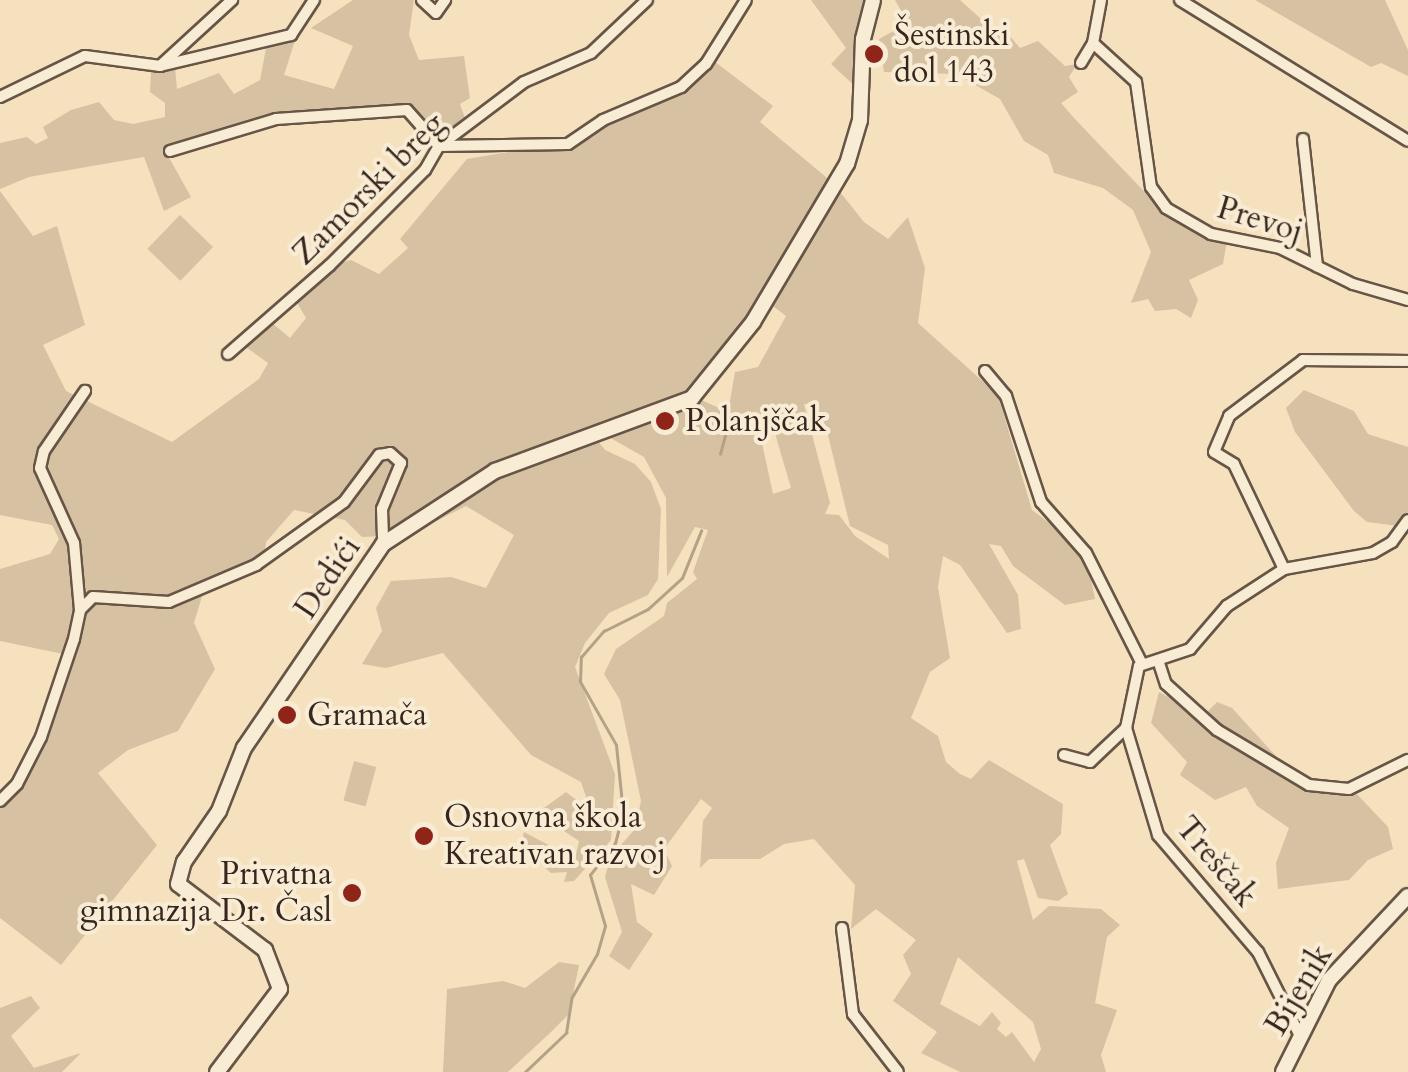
<!DOCTYPE html>
<meta charset="utf-8">
<style>
body{margin:0}
#map{position:relative;width:1408px;height:1072px;overflow:hidden;background:#f6e1be;font-family:Cardo,serif}
div>[style]{position:absolute}
[style*='--x']{left:calc(var(--x)*1px);top:calc(var(--y)*1px);width:calc(var(--w)*1px);rotate:calc(var(--a)*1deg)}
.green>*{inset:0;background:#d6c1a3;transform-origin:0 0}
.stream>*{height:2.5px;margin:-1.25px;padding:0 1.25px;transform-origin:1.25px;border-radius:1.25px;background:#b5a188}
.roads{filter:drop-shadow(2px 0 #675546) drop-shadow(-2px 0 #675546) drop-shadow(0 2px #675546) drop-shadow(0 -2px #675546)}
.street>*{height:10px;margin:-5px;padding:0 5px;transform-origin:5px;border-radius:5px;background:#f9ecd5}
.secondary>*{height:14px;margin:-7px;padding:0 7px;transform-origin:7px;border-radius:7px;background:#f9ecd5}
.dots>*{width:28px;height:28px;translate:-50% -50%;box-sizing:border-box;border:5px solid #f9ecd5;border-radius:50%}
span{translate:-50% -50%;white-space:nowrap;text-align:center;line-height:1.15;-webkit-text-stroke:8px #f9ecd5;paint-order:stroke}
.poi-label{font-size:32px;color:#37261e}
.left{translate:0 -50%;text-align:left}
.right{translate:-100% -50%;text-align:right}
.street-label{font-size:32px;color:#37261e}
</style>
<div id="map">
<div class="green">
<i style="clip-path:polygon(353px 0,414px 0,409px 35px,419px 60px,464px 56px,470px 98px,460px 104px,466px 121px,440px 142px,409px 107px,271px 118px,167px 154px,191px 197px,164px 211px,144px 157px,29px 177px,0 189px,0 143px,27px 137px,36px 144px,48px 138px,43px 127px,71px 110px,99px 102px,114px 120px,133px 124px,165px 117px,165px 103px,150px 92px,151px 69px,175px 67px,177px 89px,219px 73px,234px 94px,260px 80px,267px 43px,297px 34px,284px 75px,334px 89px,353px 46px,311px 28px)"></i>
<i style="clip-path:polygon(811px 0,868px 0,859px 90px,831px 64px,846px 48px)"></i>
<i style="clip-path:polygon(895px 0,960px 0,989px 26px,1004px 29px,1020px 48px,1038px 41px,1065px 66px,1077px 64px,1069px 77px,1078px 92px,1061px 103px,1074px 118px,1160px 208px,1227px 241px,1223px 264px,1189px 280px,1198px 300px,1191px 318px,1176px 309px,1155px 311px,1148px 299px,1131px 303px,1151px 252px,1133px 210px,1103px 188px,1054px 173px,1048px 155px,1024px 141px,1000px 99px,956px 74px,884px 72px,879px 39px,908px 23px)"></i>
<i style="clip-path:polygon(1255px 0,1385px 0,1408px 50px,1408px 76px,1381px 63px,1371px 67px)"></i>
<i style="clip-path:polygon(714px 61px,773px 106px,760px 122px,832px 182px,811px 205px,747px 326px,683px 398px,588px 428px,605px 450px,635px 464px,651px 482px,661px 509px,658px 579px,648px 595px,609px 613px,585px 643px,575px 667px,615px 774px,611px 840px,574px 881px,564px 882px,567px 872px,551px 873px,521px 846px,524px 832px,575px 859px,579px 841px,537px 813px,566px 792px,591px 811px,581px 782px,531px 755px,443px 653px,386px 668px,362px 664px,382px 631px,376px 608px,391px 581px,451px 577px,486px 588px,514px 535px,466px 506px,409px 535px,362px 537px,345px 520px,294px 510px,266px 542px,264px 565px,206px 583px,194px 623px,215px 669px,178px 731px,128px 750px,98px 773px,157px 845px,61px 965px,0 918px,0 805px,20px 788px,73px 656px,0 641px,0 569px,50px 554px,59px 539px,52px 525px,0 515px,0 191px,33px 236px,57px 226px,85px 325px,43px 345px,66px 391px,172px 442px,259px 379px,268px 363px,243px 345px,271px 322px,290px 338px,306px 318px,296px 301px,333px 265px,351px 260px,379px 274px,408px 248px,400px 239px,467px 159px,591px 138px,622px 115px,673px 96px)"></i>
<i style="clip-path:polygon(evenodd,836px 187px,864px 222px,888px 239px,908px 217px,925px 268px,918px 323px,998px 395px,1032px 510px,1066px 535px,1088px 564px,1095px 599px,1065px 605px,1013px 566px,1001px 546px,989px 544px,1018px 595px,1021px 629px,1007px 633px,960px 565px,943px 556px,938px 587px,950px 658px,930px 672px,911px 718px,938px 736px,946px 762px,960px 774px,971px 779px,989px 760px,1063px 804px,1061px 834px,1050px 845px,1068px 894px,1058px 901px,1038px 898px,1024px 859px,1017px 861px,1033px 920px,1049px 906px,1101px 909px,1120px 925px,1107px 937px,1095px 1003px,1117px 1010px,1101px 1055px,1106px 1072px,960px 1072px,921px 1053px,937px 1032px,893px 1001px,911px 974px,903px 955px,916px 940px,876px 909px,851px 929px,855px 885px,814px 839px,784px 844px,760px 859px,709px 859px,700px 868px,703px 821px,712px 808px,701px 799px,664px 849px,672px 866px,654px 895px,631px 884px,637px 922px,653px 934px,629px 970px,609px 956px,622px 932px,605px 877px,611px 856px,635px 829px,641px 801px,620px 700px,604px 674px,616px 649px,664px 616px,667px 603px,697px 579px,693px 572px,708px 530px,695px 527px,667px 577px,666px 498px,644px 457px,607px 436px,699px 399px,728px 412px,735px 372px,758px 367px,786px 316px,769px 303px,811px 241px,836px 187px,804px 404px,815px 405px,826px 427px,850px 526px,888px 545px,889px 559px,855px 536px,839px 515px,825px 514px,830px 503px,804px 404px,836px 187px,772px 423px,791px 488px,773px 494px,762px 443px,772px 423px,836px 187px,958px 957px,1033px 1022px,1041px 1049px,1034px 1062px,1012px 1032px,1006px 1037px,997px 1029px,1001px 1023px,992px 1012px,980px 1026px,940px 1004px,958px 957px)"></i>
<i style="left:180px;top:215px;width:46px;height:47px;rotate:44deg"></i>
<i style="clip-path:polygon(1304px 390px,1354px 411px,1368px 434px,1408px 447px,1408px 512px,1399px 526px,1367px 522px,1354px 511px,1295px 432px,1286px 408px)"></i>
<i style="clip-path:polygon(1159px 692px,1203px 716px,1217px 702px,1232px 708px,1276px 756px,1268px 768px,1321px 792px,1354px 791px,1388px 827px,1393px 849px,1368px 860px,1349px 880px,1278px 889px,1276px 863px,1289px 828px,1257px 806px,1246px 787px,1215px 800px,1180px 775px,1187px 762px,1151px 723px)"></i>
<i style="left:354px;top:761px;width:23px;height:41px;rotate:15deg"></i>
<i style="clip-path:polygon(559px 962px,579px 965px,569px 1014px,551px 1032px,508px 1072px,443px 1072px,447px 989px,503px 981px,525px 988px)"></i>
<i style="clip-path:polygon(31px 996px,40px 1008px,11px 1036px,34px 1068px,81px 1053px,62px 1072px,0 1072px,0 1008px)"></i>
</div>
<div class="stream">
<i style="--x:720;--y:454;--w:34;--a:-75"></i>
<i style="--x:525;--y:1072;--w:57;--a:-43.6"></i>
<i style="--x:566;--y:1033;--w:36;--a:-81"></i>
<i style="--x:572;--y:997;--w:50;--a:-59.8"></i>
<i style="--x:597;--y:954;--w:29;--a:-74"></i>
<i style="--x:605;--y:926;--w:53;--a:-106.4"></i>
<i style="--x:590;--y:875;--w:41;--a:-52"></i>
<i style="--x:615;--y:843;--w:31;--a:-75"></i>
<i style="--x:623;--y:813;--w:68;--a:-95.9"></i>
<i style="--x:616;--y:745;--w:73;--a:-119.7"></i>
<i style="--x:580;--y:682;--w:25;--a:-88"></i>
<i style="--x:581;--y:657;--w:35;--a:-49"></i>
<i style="--x:604;--y:631;--w:49;--a:-26.6"></i>
<i style="--x:648;--y:609;--w:46;--a:-42.4"></i>
<i style="--x:682;--y:578;--w:51;--a:-68"></i>
</div>
<div class="roads">
<div class="street">
<i style="--x:422;--y:0;--w:19;--a:43"></i>
<i style="--x:436;--y:13;--w:16;--a:-55"></i>
<i style="--x:1101;--y:0;--w:44;--a:100.5"></i>
<i style="--x:1093;--y:43;--w:58;--a:42.2"></i>
<i style="--x:1136;--y:82;--w:106;--a:81.9"></i>
<i style="--x:1151;--y:187;--w:26;--a:54"></i>
<i style="--x:1166;--y:208;--w:52;--a:30"></i>
<i style="--x:1211;--y:234;--w:70;--a:11.5"></i>
<i style="--x:1280;--y:248;--w:81;--a:26.3"></i>
<i style="--x:1353;--y:284;--w:57;--a:16.2"></i>
<i style="--x:1180;--y:0;--w:268;--a:31.7"></i>
<i style="--x:1081;--y:63;--w:23;--a:-59"></i>
<i style="--x:160;--y:66;--w:98;--a:-42.5"></i>
<i style="--x:0;--y:97;--w:94;--a:-25.8"></i>
<i style="--x:85;--y:56;--w:76;--a:7.6"></i>
<i style="--x:160;--y:66;--w:135;--a:-13.3"></i>
<i style="--x:291;--y:35;--w:42;--a:-56.7"></i>
<i style="--x:1303;--y:139;--w:128;--a:83.7"></i>
<i style="--x:170;--y:151;--w:111;--a:-16.8"></i>
<i style="--x:276;--y:119;--w:131;--a:-3.9"></i>
<i style="--x:407;--y:110;--w:48;--a:48.4"></i>
<i style="--x:439;--y:146;--w:129;--a:-0.9"></i>
<i style="--x:568;--y:144;--w:42;--a:-34.4"></i>
<i style="--x:603;--y:120;--w:85;--a:-22.9"></i>
<i style="--x:681;--y:87;--w:34;--a:-43"></i>
<i style="--x:706;--y:64;--w:75;--a:-58"></i>
<i style="--x:228;--y:354;--w:134;--a:-41.1"></i>
<i style="--x:329;--y:266;--w:136;--a:-45"></i>
<i style="--x:425;--y:170;--w:28;--a:-60"></i>
<i style="--x:439;--y:146;--w:106;--a:-37"></i>
<i style="--x:524;--y:82;--w:73;--a:-23.4"></i>
<i style="--x:591;--y:53;--w:77;--a:-43.4"></i>
<i style="--x:985;--y:371;--w:33;--a:50"></i>
<i style="--x:1006;--y:396;--w:112;--a:71.7"></i>
<i style="--x:1041;--y:502;--w:68;--a:48.6"></i>
<i style="--x:1086;--y:553;--w:124;--a:63.2"></i>
<i style="--x:1284;--y:569;--w:116;--a:-115.5"></i>
<i style="--x:1234;--y:464;--w:23;--a:-149"></i>
<i style="--x:1214;--y:452;--w:39;--a:-67"></i>
<i style="--x:1229;--y:416;--w:93;--a:-37.1"></i>
<i style="--x:1303;--y:360;--w:105;--a:0.5"></i>
<i style="--x:80;--y:610;--w:18;--a:-45"></i>
<i style="--x:93;--y:597;--w:76;--a:3.8"></i>
<i style="--x:169;--y:602;--w:95;--a:-23"></i>
<i style="--x:256;--y:565;--w:108;--a:-35.6"></i>
<i style="--x:344;--y:502;--w:59;--a:-53.3"></i>
<i style="--x:379;--y:455;--w:11;--a:-10"></i>
<i style="--x:390;--y:453;--w:15;--a:42"></i>
<i style="--x:401;--y:463;--w:50;--a:112.4"></i>
<i style="--x:382;--y:509;--w:35;--a:88"></i>
<i style="--x:1158;--y:660;--w:25;--a:72"></i>
<i style="--x:1166;--y:684;--w:69;--a:42"></i>
<i style="--x:1217;--y:730;--w:107;--a:30.9"></i>
<i style="--x:1309;--y:785;--w:40;--a:5.7"></i>
<i style="--x:1349;--y:789;--w:66;--a:-26.2"></i>
<i style="--x:1126;--y:728;--w:63;--a:-78.2"></i>
<i style="--x:1139;--y:666;--w:54;--a:-18.4"></i>
<i style="--x:1190;--y:649;--w:57;--a:-49.3"></i>
<i style="--x:1227;--y:606;--w:68;--a:-33"></i>
<i style="--x:1284;--y:569;--w:90;--a:-10.2"></i>
<i style="--x:1373;--y:553;--w:22;--a:-30"></i>
<i style="--x:1392;--y:542;--w:27;--a:-54"></i>
<i style="--x:1064;--y:755;--w:27;--a:15"></i>
<i style="--x:1090;--y:762;--w:50;--a:-43.4"></i>
<i style="--x:1126;--y:728;--w:112;--a:73.3"></i>
<i style="--x:1158;--y:835;--w:154;--a:49.5"></i>
<i style="--x:1258;--y:952;--w:94;--a:63.4"></i>
<i style="--x:0;--y:801;--w:24;--a:-45"></i>
<i style="--x:17;--y:784;--w:53;--a:-62.9"></i>
<i style="--x:41;--y:737;--w:103;--a:-71.4"></i>
<i style="--x:74;--y:639;--w:30;--a:-78"></i>
<i style="--x:80;--y:610;--w:67;--a:-95.1"></i>
<i style="--x:74;--y:543;--w:82;--a:-114.4"></i>
<i style="--x:40;--y:468;--w:17;--a:-77"></i>
<i style="--x:44;--y:451;--w:73;--a:-55.7"></i>
<i style="--x:842;--y:928;--w:87;--a:82.7"></i>
<i style="--x:853;--y:1014;--w:73;--a:52.2"></i>
</div>
<div class="secondary">
<i style="--x:217;--y:1072;--w:104;--a:-52.8"></i>
<i style="--x:280;--y:989;--w:42;--a:-111"></i>
<i style="--x:265;--y:950;--w:109;--a:-142.8"></i>
<i style="--x:178;--y:884;--w:23;--a:-75"></i>
<i style="--x:184;--y:862;--w:62;--a:-55.5"></i>
<i style="--x:219;--y:811;--w:68;--a:-68.4"></i>
<i style="--x:244;--y:748;--w:247;--a:-55.7"></i>
<i style="--x:383;--y:544;--w:134;--a:-33.1"></i>
<i style="--x:495;--y:471;--w:210;--a:-20.3"></i>
<i style="--x:692;--y:398;--w:97;--a:-51.2"></i>
<i style="--x:753;--y:322;--w:184;--a:-59.3"></i>
<i style="--x:847;--y:164;--w:46;--a:-73.5"></i>
<i style="--x:860;--y:120;--w:81;--a:-87.9"></i>
<i style="--x:863;--y:39;--w:40;--a:-75.6"></i>
<i style="--x:1283;--y:1072;--w:103;--a:-63.4"></i>
<i style="--x:1329;--y:980;--w:115;--a:-46.8"></i>
</div>
</div>
<div class="dots">
<i style="left:874px;top:54px;background:#8f2418"></i>
<i style="left:665px;top:421px;background:#8f2418"></i>
<i style="left:287px;top:715px;background:#8f2418"></i>
<i style="left:424px;top:836px;background:#8f2418"></i>
<i style="left:352px;top:893px;background:#8f2418"></i>
</div>
<div class="poi-label">
<span class="left" style="left:894px;top:54px">Šestinski<br>dol 143</span>
<span class="left" style="left:685px;top:421px">Polanjščak</span>
<span class="left" style="left:307px;top:715px">Gramača</span>
<span class="left" style="left:444px;top:836px">Osnovna škola<br>Kreativan razvoj</span>
<span class="right" style="left:332px;top:893px">Privatna<br>gimnazija Dr. Časl</span>
</div>
<div class="street-label">
<span style="left:369px;top:189px;rotate:-45deg">Zamorski breg</span>
<span style="left:1260px;top:220px;rotate:17deg">Prevoj</span>
<span style="left:328px;top:578px;rotate:-56deg">Dedići</span>
<span style="left:1216px;top:862px;rotate:50deg">Treščak</span>
<span style="left:1299px;top:990px;rotate:-59deg">Bijenik</span>
</div>
</div>
